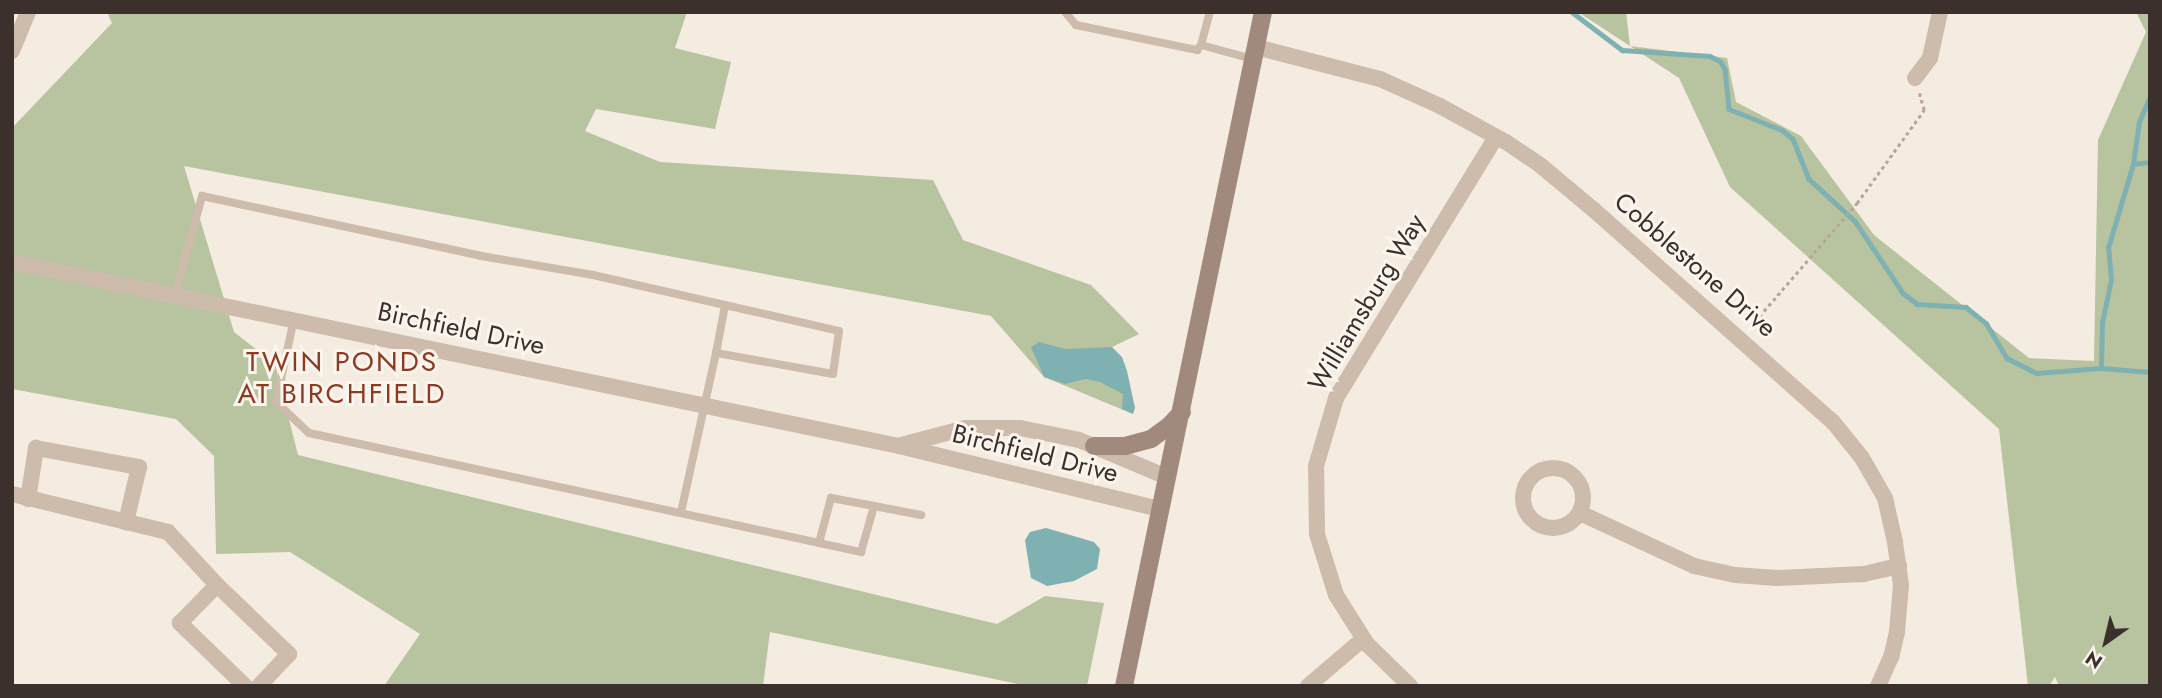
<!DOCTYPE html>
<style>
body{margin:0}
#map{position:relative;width:2162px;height:698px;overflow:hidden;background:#f4ebe1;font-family:Jost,sans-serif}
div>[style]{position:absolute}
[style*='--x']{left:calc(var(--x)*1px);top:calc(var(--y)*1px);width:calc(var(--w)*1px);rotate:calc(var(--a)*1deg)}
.green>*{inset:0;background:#b8c4a0}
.water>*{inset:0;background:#7fb0b2}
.stream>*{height:4.5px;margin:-2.25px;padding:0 2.25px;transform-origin:2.25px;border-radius:2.25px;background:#7fb0b2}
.path>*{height:2.5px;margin-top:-1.25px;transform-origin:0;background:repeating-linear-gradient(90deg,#b9a596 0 3.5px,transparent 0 7px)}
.lane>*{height:8px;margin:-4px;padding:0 4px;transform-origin:4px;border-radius:4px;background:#cdbbac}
.street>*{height:16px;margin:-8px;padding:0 8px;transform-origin:8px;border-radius:8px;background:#cdbbac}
.street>.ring{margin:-8px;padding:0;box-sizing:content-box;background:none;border:16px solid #cdbbac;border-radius:50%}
.secondary>*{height:18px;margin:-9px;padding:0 9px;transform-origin:9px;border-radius:9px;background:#a18a7d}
span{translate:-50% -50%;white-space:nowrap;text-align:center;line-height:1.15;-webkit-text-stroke:6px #fbf5ee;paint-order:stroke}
.street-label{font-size:26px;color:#3b302b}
.neighbourhood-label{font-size:28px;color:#8c3b22;letter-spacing:2px}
.frame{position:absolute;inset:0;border:14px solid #3b302b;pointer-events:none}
.north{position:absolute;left:2071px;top:607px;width:70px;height:70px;-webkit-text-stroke:5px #fbf5ee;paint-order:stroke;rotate:214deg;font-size:19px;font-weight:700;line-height:28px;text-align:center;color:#3b302b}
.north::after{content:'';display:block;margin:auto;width:24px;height:32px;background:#3b302b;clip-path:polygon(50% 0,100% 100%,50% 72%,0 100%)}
</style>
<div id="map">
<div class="green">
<i style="clip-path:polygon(107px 12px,687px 12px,675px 48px,731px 62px,715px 129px,596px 109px,585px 131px,660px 162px,933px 180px,963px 240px,1091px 285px,1139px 334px,1112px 347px,1133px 414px,1044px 377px,991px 316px,184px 166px,234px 332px,275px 364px,298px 455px,997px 624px,1045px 596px,1104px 603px,1087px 686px,1027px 686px,770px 632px,763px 686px,384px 686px,420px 634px,290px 552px,216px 554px,214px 456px,176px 419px,12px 389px,12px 128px,112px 23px)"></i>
<i style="clip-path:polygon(1578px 12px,1626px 12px,1630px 46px,1727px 58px,1736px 102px,1801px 136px,1874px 235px,2029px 358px,2094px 361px,2098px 140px,2146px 32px,2136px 12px,2150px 12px,2150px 686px,2059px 686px,2055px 677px,2049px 686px,2028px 686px,1999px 429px,1730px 187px,1679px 78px)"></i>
</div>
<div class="water">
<i style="clip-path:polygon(1039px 342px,1065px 349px,1112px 347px,1122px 357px,1127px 371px,1135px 408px,1133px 414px,1122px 409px,1123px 394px,1100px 382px,1086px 379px,1065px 384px,1044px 377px,1031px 347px)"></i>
<i style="clip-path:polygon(1046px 528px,1094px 542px,1100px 549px,1097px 569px,1074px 581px,1047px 586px,1031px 578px,1025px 540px,1030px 532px)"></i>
</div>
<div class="stream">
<i style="--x:1572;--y:12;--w:63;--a:37.2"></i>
<i style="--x:1622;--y:50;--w:88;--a:3.9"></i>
<i style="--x:1710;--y:56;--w:11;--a:27"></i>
<i style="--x:1720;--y:61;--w:9;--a:58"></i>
<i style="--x:1725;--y:69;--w:40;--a:84.3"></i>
<i style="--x:1729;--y:109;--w:57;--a:21.6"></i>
<i style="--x:1782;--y:130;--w:14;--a:39"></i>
<i style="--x:1793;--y:139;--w:43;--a:68.2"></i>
<i style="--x:1809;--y:179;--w:62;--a:42.4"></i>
<i style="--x:1855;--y:221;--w:87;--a:56.3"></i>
<i style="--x:1903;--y:293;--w:18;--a:38"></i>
<i style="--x:1917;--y:304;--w:49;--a:3.5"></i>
<i style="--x:1966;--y:307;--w:26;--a:39"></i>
<i style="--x:1986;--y:323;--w:41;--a:59"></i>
<i style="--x:2007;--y:358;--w:33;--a:27"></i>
<i style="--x:2036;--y:373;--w:65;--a:-4.4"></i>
<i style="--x:2101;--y:368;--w:49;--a:4.7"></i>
<i style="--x:2133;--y:164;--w:17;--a:-7"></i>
<i style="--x:2101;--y:368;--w:45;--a:-88.7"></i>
<i style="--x:2102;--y:323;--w:44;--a:-78.2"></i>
<i style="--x:2111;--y:280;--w:32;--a:-95"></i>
<i style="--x:2108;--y:248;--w:88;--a:-73.4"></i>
<i style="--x:2133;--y:164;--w:42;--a:-81.9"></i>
<i style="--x:2139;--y:122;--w:28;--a:-67"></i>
</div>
<div class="path">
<i style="--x:1750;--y:327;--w:164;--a:-49.2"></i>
<i style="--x:1857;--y:203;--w:115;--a:-54.2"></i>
<i style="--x:1924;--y:110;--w:19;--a:-106"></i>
</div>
<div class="lane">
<i style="--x:1065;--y:12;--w:17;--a:50"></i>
<i style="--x:1076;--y:25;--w:124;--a:11.7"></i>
<i style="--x:1197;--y:50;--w:6;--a:-51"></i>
<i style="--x:1201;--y:45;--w:54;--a:15.1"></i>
<i style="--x:1201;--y:45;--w:34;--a:-75"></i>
<i style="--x:175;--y:295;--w:103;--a:-74.7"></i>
<i style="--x:202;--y:196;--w:285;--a:12.1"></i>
<i style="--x:481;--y:256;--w:114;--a:9.6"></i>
<i style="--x:593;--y:275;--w:252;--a:12.8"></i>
<i style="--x:839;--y:331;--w:43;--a:97.9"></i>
<i style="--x:833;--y:374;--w:119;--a:-169.8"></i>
<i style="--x:716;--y:353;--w:163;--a:102.4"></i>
<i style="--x:294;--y:319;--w:85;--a:102.2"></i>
<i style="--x:276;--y:402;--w:45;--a:43.2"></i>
<i style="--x:309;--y:433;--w:565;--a:12.17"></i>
<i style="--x:861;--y:552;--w:48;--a:-74.2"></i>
<i style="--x:874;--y:506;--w:48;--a:10.8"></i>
<i style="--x:716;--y:353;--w:48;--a:-79.2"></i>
<i style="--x:819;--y:543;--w:47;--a:-75.1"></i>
<i style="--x:831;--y:498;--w:44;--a:10.5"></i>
</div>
<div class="street">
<i style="--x:1256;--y:47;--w:128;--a:14.5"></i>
<i style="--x:1380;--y:79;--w:66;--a:24.2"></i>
<i style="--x:1440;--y:106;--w:75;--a:28.6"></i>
<i style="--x:1506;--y:142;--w:41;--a:34.1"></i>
<i style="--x:1540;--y:165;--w:70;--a:39.8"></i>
<i style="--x:1594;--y:210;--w:319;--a:41.6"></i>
<i style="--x:1833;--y:422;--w:46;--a:51.1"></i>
<i style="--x:1862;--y:458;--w:46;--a:60.1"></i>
<i style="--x:1885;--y:498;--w:45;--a:77.2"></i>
<i style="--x:1895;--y:542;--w:43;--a:82.1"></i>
<i style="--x:1901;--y:585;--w:47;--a:94.9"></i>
<i style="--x:1897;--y:632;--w:26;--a:103"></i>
<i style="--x:1891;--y:657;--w:32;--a:114"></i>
<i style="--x:12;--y:51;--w:42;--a:-67.7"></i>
<i style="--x:1915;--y:78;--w:25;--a:-53"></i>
<i style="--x:1930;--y:58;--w:47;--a:-77.7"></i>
<i style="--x:12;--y:262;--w:906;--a:11.72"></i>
<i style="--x:899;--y:446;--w:268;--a:13.6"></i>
<i style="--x:901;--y:445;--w:67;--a:-14.7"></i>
<i style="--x:966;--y:428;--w:54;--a:0"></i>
<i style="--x:1020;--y:428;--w:60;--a:11.5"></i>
<i style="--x:1079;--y:440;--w:95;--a:22.8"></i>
<i class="ring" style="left:1523px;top:468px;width:44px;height:44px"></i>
<i style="--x:12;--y:494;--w:161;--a:13.7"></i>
<i style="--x:168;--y:532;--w:72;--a:47.2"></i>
<i style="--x:28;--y:499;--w:52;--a:-81.1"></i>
<i style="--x:36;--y:448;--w:105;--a:10.5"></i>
<i style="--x:139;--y:467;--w:57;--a:103.3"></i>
<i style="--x:1580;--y:513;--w:126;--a:24.9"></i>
<i style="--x:1694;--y:566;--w:42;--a:12.4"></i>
<i style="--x:1735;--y:575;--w:42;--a:4.1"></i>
<i style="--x:1777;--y:578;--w:87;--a:-2.6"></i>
<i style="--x:1864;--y:574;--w:36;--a:-13"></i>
<i style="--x:245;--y:686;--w:91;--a:-135.9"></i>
<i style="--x:180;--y:623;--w:53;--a:-45.8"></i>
<i style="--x:217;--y:585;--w:100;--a:43.8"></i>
<i style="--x:289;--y:654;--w:44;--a:133.2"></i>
<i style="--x:1308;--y:686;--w:72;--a:-40.5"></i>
<i style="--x:1410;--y:686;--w:60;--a:-135.7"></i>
<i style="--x:1367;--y:644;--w:58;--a:-122.3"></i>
<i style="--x:1336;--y:595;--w:64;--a:-107.3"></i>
<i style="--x:1317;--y:534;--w:68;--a:-90.8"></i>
<i style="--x:1316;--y:466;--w:71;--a:-73.6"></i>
<i style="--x:1336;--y:398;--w:306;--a:-58.5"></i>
</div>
<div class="secondary">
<i style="--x:1094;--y:446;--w:31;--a:0"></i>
<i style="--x:1125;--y:446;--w:27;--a:-15"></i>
<i style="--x:1151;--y:439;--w:22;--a:-36"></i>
<i style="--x:1169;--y:426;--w:19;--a:-47"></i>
<i style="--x:1124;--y:686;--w:688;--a:-78.35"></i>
</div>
<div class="street-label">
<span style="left:1695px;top:265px;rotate:41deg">Cobblestone Drive</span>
<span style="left:1367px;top:303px;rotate:-59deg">Williamsburg Way</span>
<span style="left:461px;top:329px;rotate:12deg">Birchfield Drive</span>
<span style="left:1035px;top:454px;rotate:14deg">Birchfield Drive</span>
</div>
<div class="neighbourhood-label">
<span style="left:342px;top:378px">TWIN PONDS<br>AT BIRCHFIELD</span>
</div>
<div class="frame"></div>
<div class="north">N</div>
</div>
